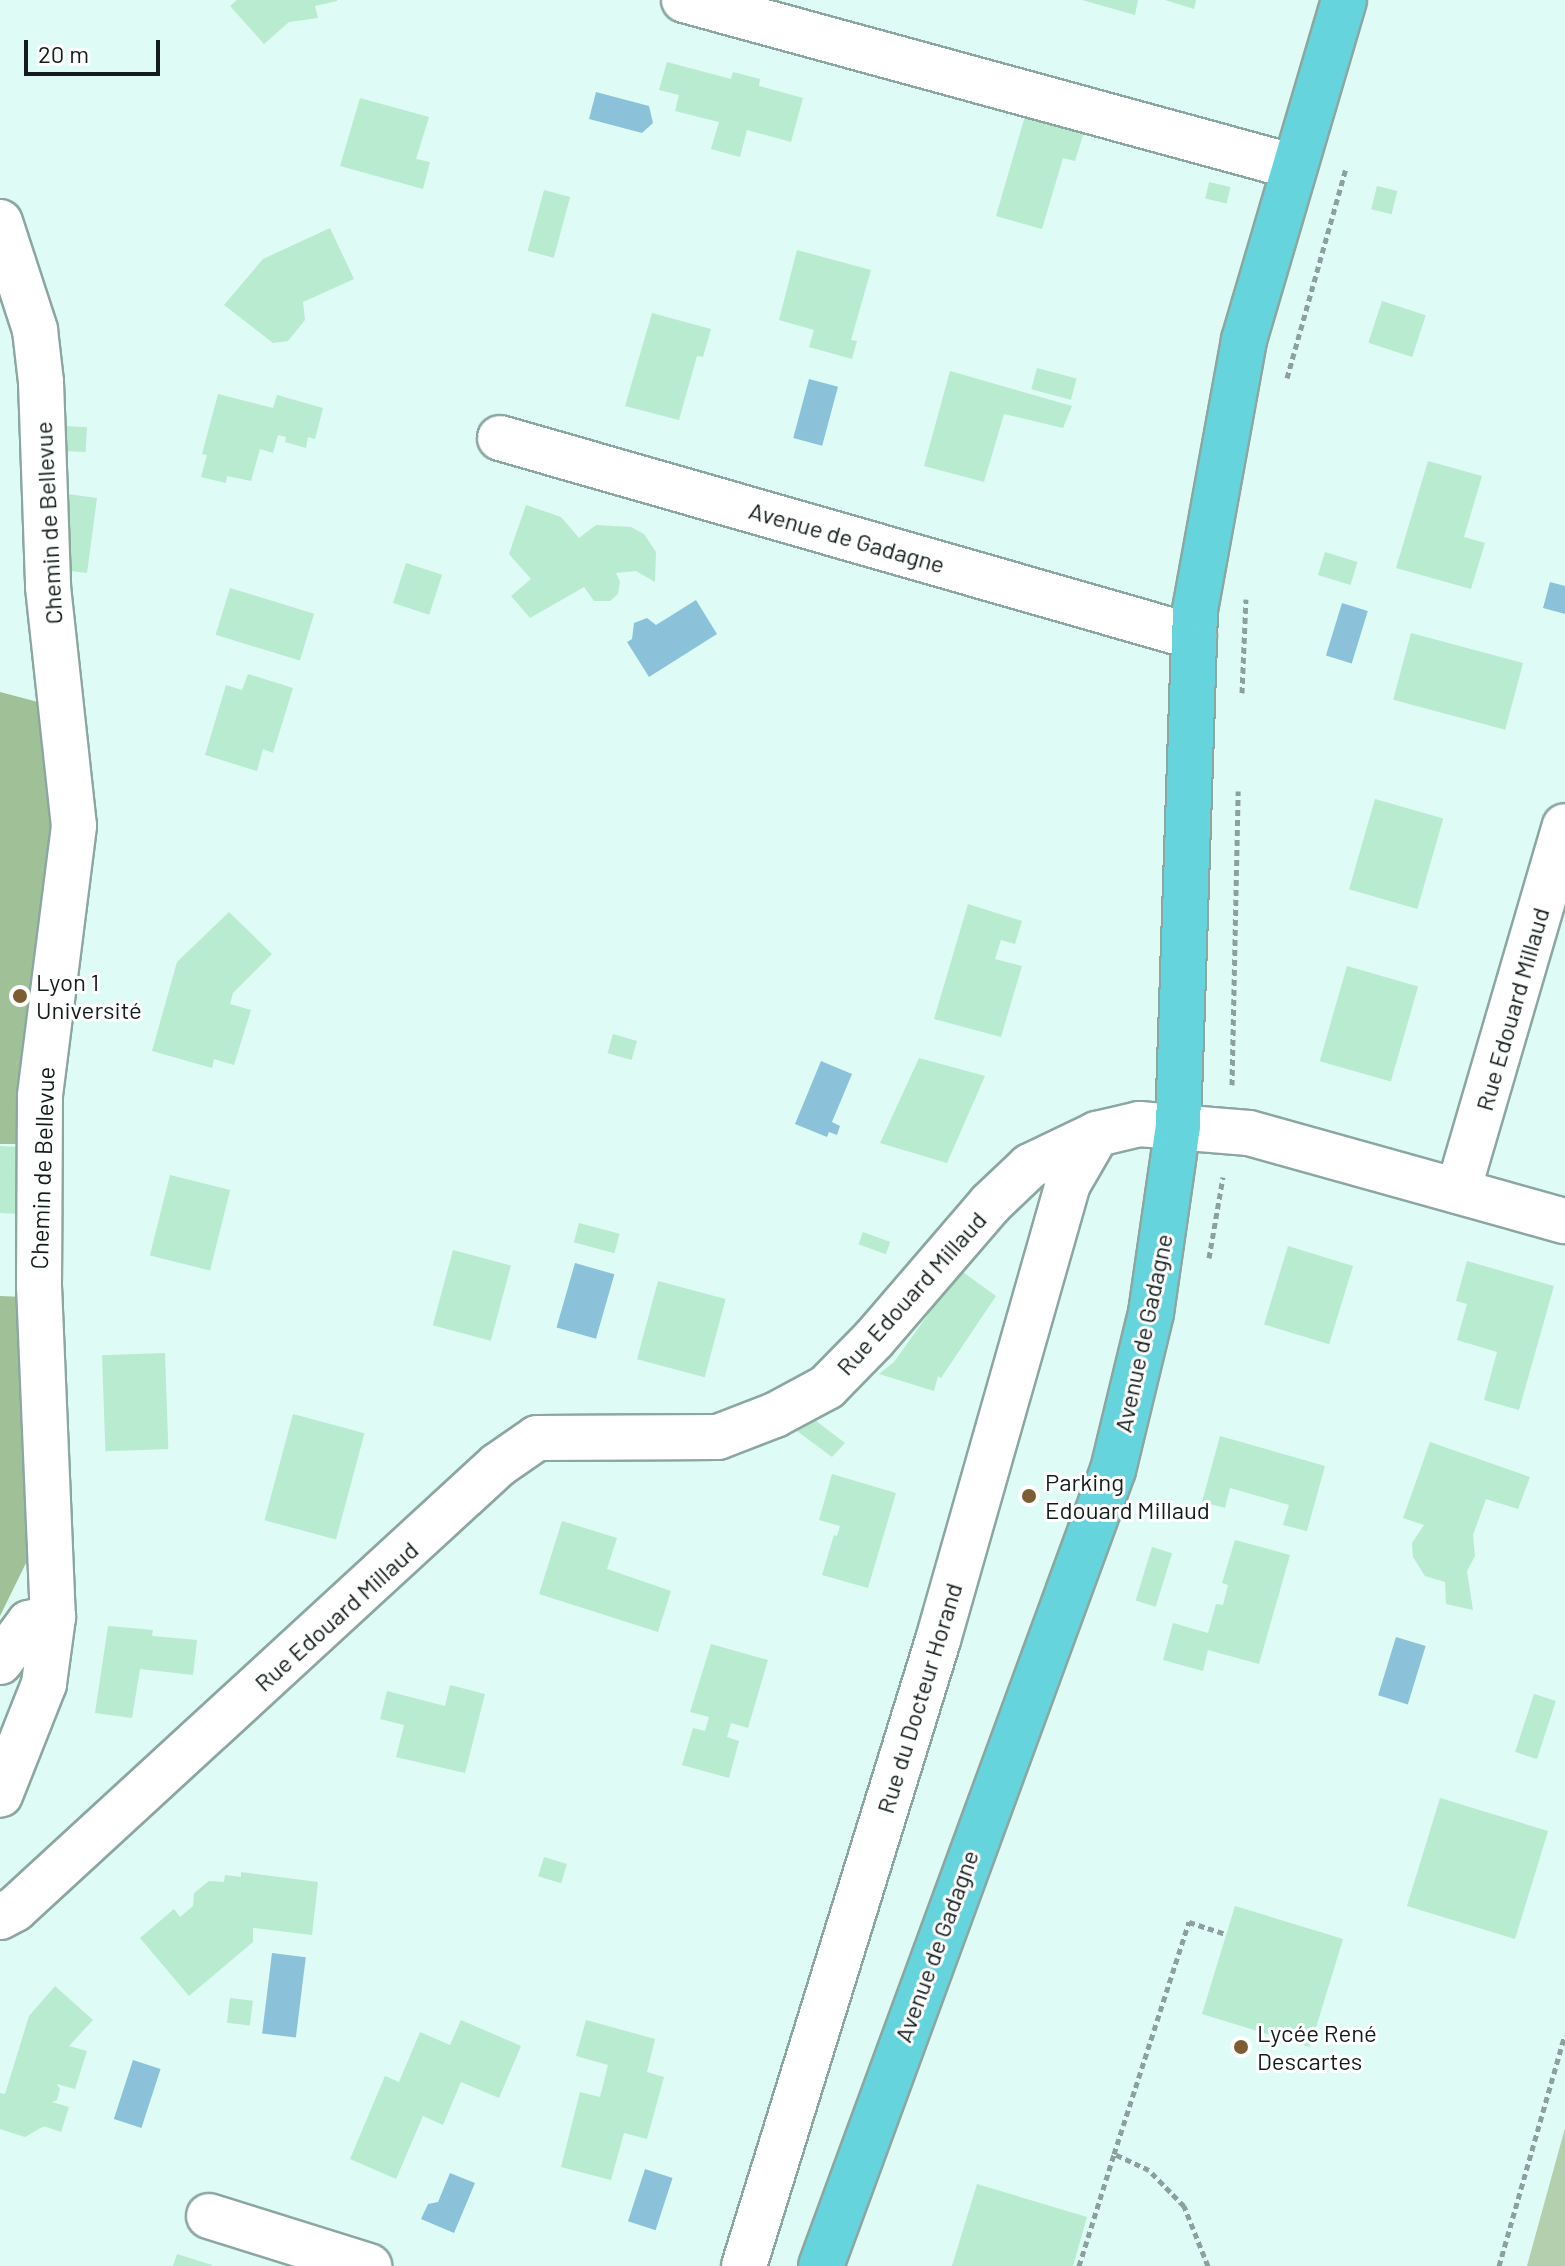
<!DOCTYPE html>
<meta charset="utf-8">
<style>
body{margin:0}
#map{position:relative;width:1565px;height:2266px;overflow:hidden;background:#dffbf5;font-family:Barlow,sans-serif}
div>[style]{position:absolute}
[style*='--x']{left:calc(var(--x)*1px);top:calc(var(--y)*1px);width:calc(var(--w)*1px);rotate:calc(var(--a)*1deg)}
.green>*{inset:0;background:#b4cfad}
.forest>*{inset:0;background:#a0c098}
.water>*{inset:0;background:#8cc2d9;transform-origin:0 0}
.building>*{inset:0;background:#b8ebcf;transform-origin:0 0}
.path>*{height:5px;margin-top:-2.5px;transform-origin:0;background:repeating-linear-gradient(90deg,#8ca19d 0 6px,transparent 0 10px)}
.roads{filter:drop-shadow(2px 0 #8ca6a1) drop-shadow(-2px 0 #8ca6a1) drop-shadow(0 2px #8ca6a1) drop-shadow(0 -2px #8ca6a1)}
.minor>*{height:44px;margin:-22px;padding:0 22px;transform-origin:22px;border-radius:22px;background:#fff}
.major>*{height:44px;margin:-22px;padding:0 22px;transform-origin:22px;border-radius:22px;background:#66d4dc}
.dots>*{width:22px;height:22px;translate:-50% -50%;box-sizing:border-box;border:4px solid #fff;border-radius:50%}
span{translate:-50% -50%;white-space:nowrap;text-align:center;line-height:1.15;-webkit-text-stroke:6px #fff;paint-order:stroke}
.street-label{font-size:24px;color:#121c1b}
.poi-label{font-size:24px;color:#121c1b}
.left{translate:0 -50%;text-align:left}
.scale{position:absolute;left:24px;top:40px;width:136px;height:36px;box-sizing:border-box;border:4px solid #121c1b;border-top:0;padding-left:10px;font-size:24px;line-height:28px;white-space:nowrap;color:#121c1b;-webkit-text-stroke:6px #fff;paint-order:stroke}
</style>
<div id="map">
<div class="green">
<i style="clip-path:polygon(1565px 2128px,1565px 2266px,1527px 2266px)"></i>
</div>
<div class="forest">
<i style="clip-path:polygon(0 692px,38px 702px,54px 849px,28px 1144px,0 1144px)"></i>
<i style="clip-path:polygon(0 1296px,23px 1297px,29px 1557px,0 1616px)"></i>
</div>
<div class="water">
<i style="clip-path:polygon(596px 92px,649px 106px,653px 123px,642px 133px,589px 119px)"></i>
<i style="left:809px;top:379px;width:30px;height:61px;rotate:15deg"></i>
<i style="clip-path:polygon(1550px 582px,1565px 586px,1565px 614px,1543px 608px)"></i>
<i style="clip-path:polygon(696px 600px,717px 634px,649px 677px,627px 642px,632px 639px,634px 623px,647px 618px,656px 625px)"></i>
<i style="left:1342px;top:603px;width:27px;height:55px;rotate:17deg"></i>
<i style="clip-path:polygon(821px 1061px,852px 1074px,832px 1122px,840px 1126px,837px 1135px,829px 1132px,827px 1137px,795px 1124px)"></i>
<i style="left:575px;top:1263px;width:41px;height:67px;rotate:16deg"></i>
<i style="left:1396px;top:1637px;width:31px;height:61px;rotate:17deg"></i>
<i style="left:272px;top:1953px;width:34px;height:81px;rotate:7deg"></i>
<i style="left:133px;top:2060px;width:29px;height:62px;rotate:18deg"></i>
<i style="left:645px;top:2169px;width:29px;height:55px;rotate:18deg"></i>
<i style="clip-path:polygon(450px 2173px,475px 2183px,454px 2233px,421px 2219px,428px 2204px,438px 2202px)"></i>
</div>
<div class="building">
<i style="clip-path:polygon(237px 0,337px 0,337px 1px,315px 6px,318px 18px,289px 22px,264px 44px,230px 6px)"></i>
<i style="clip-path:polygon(1082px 0,1138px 0,1135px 15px)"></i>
<i style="clip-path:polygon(1165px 0,1196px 0,1194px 9px)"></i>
<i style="clip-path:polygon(667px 62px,731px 79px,733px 72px,760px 79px,759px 86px,803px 98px,791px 142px,747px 130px,740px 157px,711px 149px,719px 122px,675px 111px,679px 95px,659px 90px)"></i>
<i style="clip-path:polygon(360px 98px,429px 117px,416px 159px,430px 162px,423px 189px,340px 166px)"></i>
<i style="clip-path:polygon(1025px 116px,1084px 132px,1075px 161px,1063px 158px,1042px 229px,996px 216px)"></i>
<i style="left:1209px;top:182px;width:22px;height:17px;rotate:13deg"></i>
<i style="left:1377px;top:186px;width:21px;height:24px;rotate:14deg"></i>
<i style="left:544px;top:190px;width:27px;height:63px;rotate:15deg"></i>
<i style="clip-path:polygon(330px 228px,354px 279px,303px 302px,305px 320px,288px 341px,273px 343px,224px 305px,263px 259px)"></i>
<i style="clip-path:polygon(797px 250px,871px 270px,851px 340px,857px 341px,852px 359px,809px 347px,814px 330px,779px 320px)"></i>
<i style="left:1382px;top:301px;width:46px;height:44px;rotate:18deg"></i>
<i style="clip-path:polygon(652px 313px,711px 329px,703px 357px,697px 356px,679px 420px,625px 406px)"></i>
<i style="left:1037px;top:368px;width:41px;height:22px;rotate:15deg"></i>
<i style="clip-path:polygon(950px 371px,1072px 406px,1063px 428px,1004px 414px,984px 482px,924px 466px)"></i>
<i style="clip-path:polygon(218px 394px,273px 408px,277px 395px,323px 408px,315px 439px,308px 437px,306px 448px,285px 442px,286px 437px,278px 435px,273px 453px,260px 449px,251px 481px,227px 476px,226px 483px,201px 477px,207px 455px,202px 454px)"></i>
<i style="left:65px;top:426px;width:22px;height:25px;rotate:3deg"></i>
<i style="clip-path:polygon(1428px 461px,1482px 476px,1464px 537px,1485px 543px,1471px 589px,1396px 568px)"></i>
<i style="clip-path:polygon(53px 492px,97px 498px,87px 573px,55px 569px)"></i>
<i style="clip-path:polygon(526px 505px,561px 517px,579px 538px,596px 525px,631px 527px,644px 534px,656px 552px,655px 582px,636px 571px,616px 573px,620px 582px,618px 594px,610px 601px,594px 601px,584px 587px,530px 618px,511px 596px,531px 579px,509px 554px)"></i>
<i style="left:1325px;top:552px;width:34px;height:24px;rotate:17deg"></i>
<i style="left:406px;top:563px;width:38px;height:42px;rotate:18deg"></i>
<i style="left:230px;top:588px;width:88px;height:49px;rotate:17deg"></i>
<i style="left:1411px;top:633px;width:116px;height:69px;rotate:15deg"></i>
<i style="clip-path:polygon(248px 674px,293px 688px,273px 753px,263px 749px,257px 771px,205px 755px,226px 685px,242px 690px)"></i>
<i style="left:1375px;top:799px;width:71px;height:94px;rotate:16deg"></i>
<i style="clip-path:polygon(968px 904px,1022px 921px,1015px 944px,1001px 940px,995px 959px,1022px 966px,1001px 1037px,934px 1019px)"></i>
<i style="clip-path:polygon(229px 912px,272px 954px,233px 993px,230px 1004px,251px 1010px,234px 1065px,214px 1059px,212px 1068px,152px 1051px,177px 962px)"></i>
<i style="left:1347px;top:966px;width:74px;height:99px;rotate:16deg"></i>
<i style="left:613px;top:1034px;width:25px;height:20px;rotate:16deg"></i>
<i style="clip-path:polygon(919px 1058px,985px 1076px,947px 1163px,880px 1143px)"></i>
<i style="left:0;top:1146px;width:22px;height:67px;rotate:3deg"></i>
<i style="left:170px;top:1175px;width:62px;height:83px;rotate:14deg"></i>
<i style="left:579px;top:1223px;width:42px;height:20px;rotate:15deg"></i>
<i style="left:863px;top:1232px;width:29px;height:13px;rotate:20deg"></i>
<i style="left:1288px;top:1246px;width:68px;height:82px;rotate:17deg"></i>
<i style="left:453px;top:1250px;width:60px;height:78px;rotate:15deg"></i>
<i style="clip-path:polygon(1467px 1261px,1554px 1286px,1519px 1410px,1484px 1400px,1497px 1352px,1457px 1340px,1467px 1304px,1456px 1301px)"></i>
<i style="clip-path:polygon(960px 1270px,996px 1296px,941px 1378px,938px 1376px,934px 1391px,879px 1374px,894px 1362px)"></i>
<i style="left:658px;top:1281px;width:70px;height:81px;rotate:15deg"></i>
<i style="left:165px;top:1353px;width:96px;height:63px;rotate:88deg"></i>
<i style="left:293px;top:1414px;width:74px;height:110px;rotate:15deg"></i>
<i style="clip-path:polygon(816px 1421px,845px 1443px,832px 1457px,797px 1431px)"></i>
<i style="clip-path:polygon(1220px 1436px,1325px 1466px,1307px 1531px,1283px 1525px,1289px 1505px,1230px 1488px,1225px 1508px,1202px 1502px)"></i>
<i style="clip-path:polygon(1430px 1442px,1530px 1477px,1518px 1509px,1486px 1499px,1473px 1535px,1475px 1556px,1467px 1571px,1473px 1610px,1446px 1604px,1445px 1582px,1425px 1576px,1413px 1557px,1412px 1543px,1424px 1525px,1403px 1518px)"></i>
<i style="clip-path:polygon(832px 1474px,896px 1493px,868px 1588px,822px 1575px,834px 1535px,837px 1536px,840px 1526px,819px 1520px)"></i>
<i style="clip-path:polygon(562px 1521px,617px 1538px,607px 1569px,671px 1591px,658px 1632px,539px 1594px)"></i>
<i style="clip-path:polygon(1235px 1540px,1290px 1555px,1259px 1664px,1208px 1650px,1203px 1671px,1163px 1660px,1173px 1623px,1208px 1633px,1216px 1604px,1223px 1605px,1228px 1585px,1222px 1583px)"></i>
<i style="left:1152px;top:1547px;width:21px;height:56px;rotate:17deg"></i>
<i style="clip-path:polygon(108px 1626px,153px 1630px,152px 1636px,197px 1640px,193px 1675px,140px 1669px,132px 1718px,95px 1713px)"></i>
<i style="clip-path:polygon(711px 1644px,768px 1660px,748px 1728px,731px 1723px,727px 1737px,739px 1741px,729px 1778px,682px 1765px,693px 1728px,705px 1731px,709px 1717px,690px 1712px)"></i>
<i style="clip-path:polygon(450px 1685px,485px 1694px,465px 1773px,396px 1757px,404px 1725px,380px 1719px,387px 1691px,445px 1706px)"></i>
<i style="left:1534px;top:1694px;width:23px;height:61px;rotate:18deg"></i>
<i style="left:1440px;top:1798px;width:113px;height:113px;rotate:17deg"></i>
<i style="left:544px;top:1857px;width:24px;height:20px;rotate:17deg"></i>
<i style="clip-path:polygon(241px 1872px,318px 1882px,312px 1935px,253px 1928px,253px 1942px,189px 1996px,140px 1938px,174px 1909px,180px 1917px,193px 1906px,194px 1893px,209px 1881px,224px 1882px,225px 1875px,241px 1877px)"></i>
<i style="left:1235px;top:1906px;width:113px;height:113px;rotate:17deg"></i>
<i style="clip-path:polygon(55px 1986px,93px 2020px,69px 2046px,87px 2051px,75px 2089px,57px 2084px,60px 2089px,57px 2100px,52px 2102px,69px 2107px,61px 2132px,44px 2126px,25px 2137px,0 2129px,0 2093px,5px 2094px,29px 2016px)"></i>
<i style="left:230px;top:1998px;width:23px;height:25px;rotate:7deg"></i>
<i style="clip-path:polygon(461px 2020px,521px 2046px,499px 2098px,461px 2082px,443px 2125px,423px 2116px,396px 2179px,350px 2159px,385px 2076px,399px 2082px,420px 2032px,450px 2045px)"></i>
<i style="clip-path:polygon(586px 2020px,655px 2039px,647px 2072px,664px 2077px,647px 2139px,624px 2133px,611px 2180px,561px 2167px,580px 2092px,600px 2097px,608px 2065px,576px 2056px)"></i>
<i style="clip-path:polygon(977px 2184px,1087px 2217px,1073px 2266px,952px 2266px)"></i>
<i style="clip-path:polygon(177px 2254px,212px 2265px,212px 2266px,173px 2266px)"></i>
</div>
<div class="path">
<i style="--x:1287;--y:378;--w:218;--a:-74.3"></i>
<i style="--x:1242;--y:693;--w:94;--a:-87.6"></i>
<i style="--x:1232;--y:1085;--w:294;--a:-88.8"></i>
<i style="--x:1209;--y:1258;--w:82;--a:-80.2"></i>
<i style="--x:1079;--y:2266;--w:117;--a:-72.6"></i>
<i style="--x:1208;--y:2266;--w:65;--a:-111.8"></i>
<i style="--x:1184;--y:2206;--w:50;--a:-134.2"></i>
<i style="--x:1149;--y:2170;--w:38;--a:-155"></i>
<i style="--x:1114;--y:2154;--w:244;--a:-72.1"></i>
<i style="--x:1189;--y:1922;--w:39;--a:18"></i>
<i style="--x:1499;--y:2266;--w:240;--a:-74.1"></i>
</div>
<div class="roads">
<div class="minor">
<i style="--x:684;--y:0;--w:633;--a:15.29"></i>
<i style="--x:0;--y:222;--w:114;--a:72"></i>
<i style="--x:35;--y:330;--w:52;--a:83.4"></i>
<i style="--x:41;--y:382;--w:205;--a:88"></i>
<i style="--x:48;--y:587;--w:240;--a:83.8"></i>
<i style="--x:74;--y:826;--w:272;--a:97.2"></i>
<i style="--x:40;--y:1096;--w:190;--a:90.3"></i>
<i style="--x:39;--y:1286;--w:331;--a:87.6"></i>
<i style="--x:53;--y:1617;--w:68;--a:97.7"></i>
<i style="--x:44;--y:1684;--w:119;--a:111.6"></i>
<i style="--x:500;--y:438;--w:722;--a:16"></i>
<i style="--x:1458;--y:1191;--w:380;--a:-73.7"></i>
<i style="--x:0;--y:1662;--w:49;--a:-53.4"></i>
<i style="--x:29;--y:1623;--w:25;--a:-14"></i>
<i style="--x:0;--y:1917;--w:17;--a:-28"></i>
<i style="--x:15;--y:1909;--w:656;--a:-42.59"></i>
<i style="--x:498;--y:1465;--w:47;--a:-34.7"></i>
<i style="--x:537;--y:1438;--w:181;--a:-0.3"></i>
<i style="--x:718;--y:1437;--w:61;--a:-21.1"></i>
<i style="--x:775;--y:1415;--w:59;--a:-28.3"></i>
<i style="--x:827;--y:1387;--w:67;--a:-45.6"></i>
<i style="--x:874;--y:1339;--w:178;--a:-49.3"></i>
<i style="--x:990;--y:1204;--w:55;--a:-43.5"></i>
<i style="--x:1030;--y:1166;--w:74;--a:-25.5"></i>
<i style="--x:1097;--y:1134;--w:43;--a:-13.4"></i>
<i style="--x:1139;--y:1124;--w:110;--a:4.7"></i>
<i style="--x:1249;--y:1133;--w:328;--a:15.6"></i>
<i style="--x:209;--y:2216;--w:168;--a:17.4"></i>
<i style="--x:744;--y:2266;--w:655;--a:-72.78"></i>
<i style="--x:938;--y:1640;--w:474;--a:-74.1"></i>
<i style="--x:1068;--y:1184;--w:58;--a:-59.9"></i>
</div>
<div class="major">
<i style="--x:821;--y:2266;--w:848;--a:-69.86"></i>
<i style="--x:1113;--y:1470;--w:162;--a:-76.4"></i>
<i style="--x:1151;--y:1313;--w:189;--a:-81.8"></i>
<i style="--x:1178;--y:1126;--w:516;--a:-88.11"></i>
<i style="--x:1195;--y:610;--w:274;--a:-79.7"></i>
<i style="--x:1244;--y:340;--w:354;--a:-73.6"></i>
</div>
</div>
<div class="dots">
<i style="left:20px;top:996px;background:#7c5e32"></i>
<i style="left:1029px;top:1496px;background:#7c5e32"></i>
<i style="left:1241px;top:2047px;background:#7c5e32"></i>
</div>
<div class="street-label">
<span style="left:48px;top:523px;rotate:-93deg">Chemin de Bellevue</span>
<span style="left:847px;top:537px;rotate:16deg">Avenue de Gadagne</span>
<span style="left:1512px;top:1009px;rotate:-74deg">Rue Edouard Millaud</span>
<span style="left:42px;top:1168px;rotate:-88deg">Chemin de Bellevue</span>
<span style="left:911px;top:1293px;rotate:-48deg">Rue Edouard Millaud</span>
<span style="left:1143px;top:1333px;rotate:-78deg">Avenue de Gadagne</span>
<span style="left:336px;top:1616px;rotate:-42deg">Rue Edouard Millaud</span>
<span style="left:919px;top:1698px;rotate:-73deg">Rue du Docteur Horand</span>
<span style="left:936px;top:1946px;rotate:-70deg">Avenue de Gadagne</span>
</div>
<div class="poi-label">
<span class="left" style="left:36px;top:996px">Lyon 1<br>Université</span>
<span class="left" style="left:1045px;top:1496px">Parking<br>Edouard Millaud</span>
<span class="left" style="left:1257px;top:2047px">Lycée René<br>Descartes</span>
</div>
<div class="scale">20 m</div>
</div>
